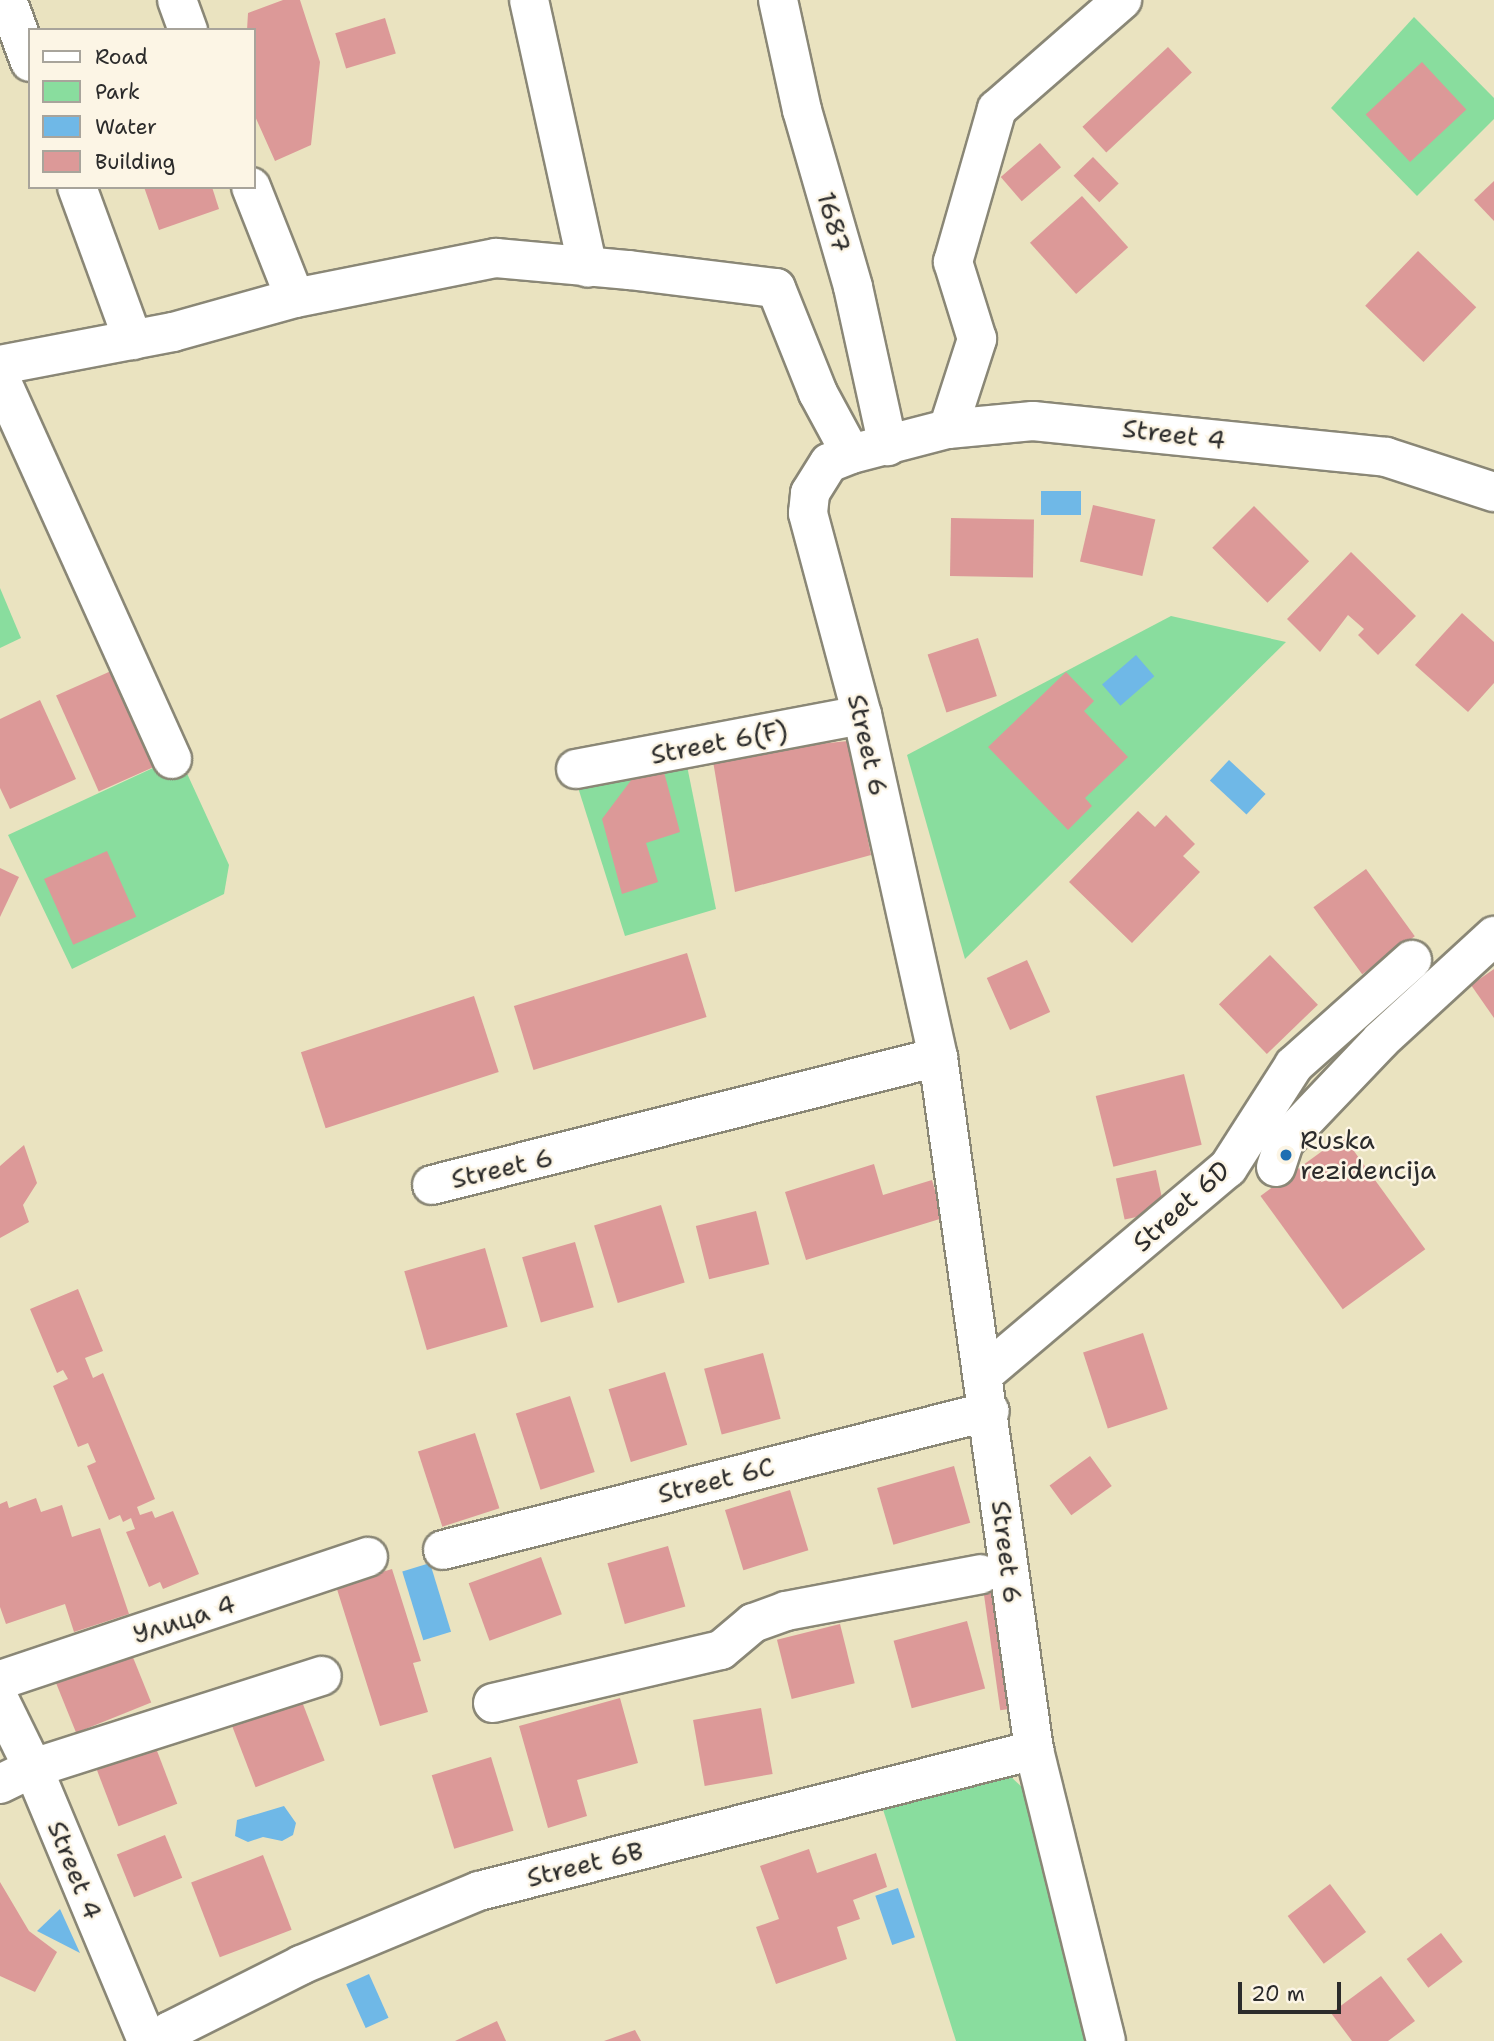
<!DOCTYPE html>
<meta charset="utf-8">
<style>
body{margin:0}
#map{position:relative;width:1494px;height:2041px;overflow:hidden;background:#eae3c0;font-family:"Shantell Sans",sans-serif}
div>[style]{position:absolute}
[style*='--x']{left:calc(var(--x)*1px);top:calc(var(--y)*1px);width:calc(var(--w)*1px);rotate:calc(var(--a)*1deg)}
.green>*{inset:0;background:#89dd9e}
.water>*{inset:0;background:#6fb8e7;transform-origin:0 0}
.building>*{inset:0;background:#dc9998;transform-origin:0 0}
.roads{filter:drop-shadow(2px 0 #8a8776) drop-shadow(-2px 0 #8a8776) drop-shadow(0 2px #8a8776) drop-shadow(0 -2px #8a8776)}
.minor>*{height:38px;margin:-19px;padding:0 19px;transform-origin:19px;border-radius:19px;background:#fff}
.dots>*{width:19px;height:19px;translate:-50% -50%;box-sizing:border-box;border:4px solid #fcf5e5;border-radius:50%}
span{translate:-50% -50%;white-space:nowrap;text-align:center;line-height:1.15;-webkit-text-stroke:5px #fcf5e5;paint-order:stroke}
.street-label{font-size:26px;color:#2b2b2b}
.poi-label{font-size:26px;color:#2b2b2b}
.left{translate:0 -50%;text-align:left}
.legend{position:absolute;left:28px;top:28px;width:228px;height:161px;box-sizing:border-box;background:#fcf5e5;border:2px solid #a8a49b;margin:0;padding:9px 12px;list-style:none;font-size:21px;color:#2b2b2b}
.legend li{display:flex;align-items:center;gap:14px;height:35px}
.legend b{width:35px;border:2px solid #a8a49b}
.scale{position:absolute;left:1238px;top:1982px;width:103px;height:32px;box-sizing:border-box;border:4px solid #2b2b2b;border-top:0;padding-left:9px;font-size:21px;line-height:24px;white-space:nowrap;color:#2b2b2b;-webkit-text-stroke:5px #fcf5e5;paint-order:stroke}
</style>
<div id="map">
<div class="green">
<i style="clip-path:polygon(1414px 17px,1494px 98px,1494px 119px,1417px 196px,1331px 108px)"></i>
<i style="clip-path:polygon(0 588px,21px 638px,0 648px)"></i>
<i style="clip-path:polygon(1171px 616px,1286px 642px,965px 959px,907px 755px)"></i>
<i style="clip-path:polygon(179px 756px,229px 865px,224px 894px,72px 969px,8px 835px)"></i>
<i style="clip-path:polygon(685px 756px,716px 909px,625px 936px,575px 778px)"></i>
<i style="clip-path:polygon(1008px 1774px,1026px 1791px,1096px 2041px,956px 2041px,881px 1803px)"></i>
</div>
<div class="water">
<i style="left:1081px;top:491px;width:24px;height:40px;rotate:90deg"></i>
<i style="left:1136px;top:655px;width:28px;height:45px;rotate:49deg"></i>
<i style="left:1229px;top:760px;width:50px;height:28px;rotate:43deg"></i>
<i style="left:430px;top:1563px;width:72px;height:29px;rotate:73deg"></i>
<i style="clip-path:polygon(284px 1806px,296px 1823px,293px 1835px,282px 1841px,263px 1837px,248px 1842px,235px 1836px,237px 1820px)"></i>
<i style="left:898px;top:1888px;width:52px;height:24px;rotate:71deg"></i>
<i style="clip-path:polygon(60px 1909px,80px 1953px,37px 1931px)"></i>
<i style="left:369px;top:1974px;width:48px;height:25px;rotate:66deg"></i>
</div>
<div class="building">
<i style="clip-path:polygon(283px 0,300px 0,320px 62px,311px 145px,275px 161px,254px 114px,254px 30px,247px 30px,248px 13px)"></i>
<i style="left:385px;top:18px;width:37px;height:52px;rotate:73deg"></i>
<i style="left:1168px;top:47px;width:35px;height:117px;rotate:47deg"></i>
<i style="left:1422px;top:62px;width:65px;height:77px;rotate:47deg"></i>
<i style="left:1040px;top:143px;width:32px;height:52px;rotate:49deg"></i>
<i style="left:1093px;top:157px;width:37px;height:27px;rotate:46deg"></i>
<i style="clip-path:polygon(1494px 181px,1494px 221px,1474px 200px)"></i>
<i style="clip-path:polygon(144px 187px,212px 187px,219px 209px,159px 230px)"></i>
<i style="left:1082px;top:196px;width:69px;height:70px;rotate:48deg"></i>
<i style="left:1418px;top:251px;width:81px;height:76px;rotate:44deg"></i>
<i style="left:1093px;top:505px;width:64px;height:58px;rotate:13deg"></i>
<i style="left:1254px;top:506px;width:78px;height:59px;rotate:45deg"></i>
<i style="left:951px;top:518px;width:83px;height:58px;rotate:1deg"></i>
<i style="clip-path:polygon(1351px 552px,1416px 616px,1378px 655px,1358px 635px,1364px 629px,1348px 615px,1320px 652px,1287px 619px)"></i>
<i style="clip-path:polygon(1462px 613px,1494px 642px,1494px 683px,1468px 712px,1415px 665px)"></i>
<i style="left:978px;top:638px;width:61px;height:53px;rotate:72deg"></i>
<i style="left:120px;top:667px;width:105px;height:70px;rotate:66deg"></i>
<i style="clip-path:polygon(1066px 672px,1094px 701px,1084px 711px,1128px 757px,1085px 798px,1092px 806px,1068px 830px,988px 747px)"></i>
<i style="clip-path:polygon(40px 700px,76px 779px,10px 809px,0 788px,0 719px)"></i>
<i style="clip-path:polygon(848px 741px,871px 855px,735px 892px,712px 755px)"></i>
<i style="clip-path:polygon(664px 772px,680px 832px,646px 843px,658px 882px,622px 894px,602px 819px,632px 779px)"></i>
<i style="clip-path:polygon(1138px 811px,1155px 827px,1166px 815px,1195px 844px,1183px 856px,1200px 872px,1132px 943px,1069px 882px)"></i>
<i style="left:107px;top:851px;width:72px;height:69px;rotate:66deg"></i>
<i style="clip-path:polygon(0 868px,19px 877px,0 917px)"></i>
<i style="left:1366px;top:869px;width:83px;height:65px;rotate:54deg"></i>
<i style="left:687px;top:953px;width:67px;height:181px;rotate:73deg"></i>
<i style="left:1270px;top:955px;width:69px;height:71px;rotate:46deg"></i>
<i style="left:1027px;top:960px;width:57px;height:44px;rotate:66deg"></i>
<i style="clip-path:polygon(1494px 969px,1494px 1018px,1471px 985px)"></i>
<i style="left:474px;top:996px;width:80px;height:182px;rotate:72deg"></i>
<i style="left:1184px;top:1074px;width:73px;height:91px;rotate:76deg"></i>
<i style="left:1343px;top:1136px;width:140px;height:102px;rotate:54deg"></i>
<i style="clip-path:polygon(24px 1145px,37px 1183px,23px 1205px,29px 1222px,0 1238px,0 1166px)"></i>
<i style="clip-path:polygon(874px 1164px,883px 1195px,932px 1180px,943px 1218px,806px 1260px,785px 1192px)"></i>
<i style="left:1156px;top:1170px;width:42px;height:41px;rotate:78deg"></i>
<i style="left:661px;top:1205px;width:81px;height:70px;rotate:73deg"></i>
<i style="left:756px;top:1211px;width:55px;height:62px;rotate:76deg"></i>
<i style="left:575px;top:1242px;width:68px;height:55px;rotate:74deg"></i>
<i style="left:485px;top:1248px;width:82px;height:84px;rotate:74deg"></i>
<i style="clip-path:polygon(78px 1289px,103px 1351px,85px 1358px,93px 1378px,103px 1373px,155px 1499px,137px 1507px,140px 1515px,152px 1511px,155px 1518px,173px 1511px,199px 1574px,163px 1589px,160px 1582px,149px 1587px,126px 1532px,135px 1529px,131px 1518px,123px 1522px,120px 1515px,109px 1520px,87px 1466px,96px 1462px,88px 1443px,78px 1447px,53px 1386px,68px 1379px,63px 1370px,57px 1373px,30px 1309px)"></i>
<i style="left:1143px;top:1333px;width:80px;height:63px;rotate:72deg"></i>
<i style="left:763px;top:1353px;width:68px;height:61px;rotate:75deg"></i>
<i style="left:665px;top:1372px;width:76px;height:59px;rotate:73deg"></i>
<i style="left:570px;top:1396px;width:80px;height:57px;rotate:72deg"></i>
<i style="left:475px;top:1433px;width:79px;height:60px;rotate:72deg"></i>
<i style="left:1090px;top:1456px;width:37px;height:50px;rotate:54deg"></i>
<i style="left:954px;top:1466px;width:59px;height:80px;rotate:74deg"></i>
<i style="left:790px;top:1490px;width:63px;height:68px;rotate:73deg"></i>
<i style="clip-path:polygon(36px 1498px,41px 1512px,62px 1505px,72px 1537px,100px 1528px,129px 1614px,74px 1632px,65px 1604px,6px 1624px,0 1607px,0 1504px,7px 1501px,9px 1508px)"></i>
<i style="left:668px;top:1546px;width:63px;height:63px;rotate:74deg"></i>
<i style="left:541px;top:1557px;width:61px;height:77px;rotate:70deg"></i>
<i style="clip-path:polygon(392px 1569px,421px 1661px,413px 1663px,428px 1712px,380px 1726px,336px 1586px)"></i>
<i style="left:1008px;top:1586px;width:122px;height:25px;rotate:82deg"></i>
<i style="left:967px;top:1621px;width:70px;height:76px;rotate:75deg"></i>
<i style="left:840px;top:1624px;width:61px;height:65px;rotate:76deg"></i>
<i style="left:128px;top:1645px;width:62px;height:81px;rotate:68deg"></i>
<i style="clip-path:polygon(620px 1698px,638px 1763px,577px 1780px,587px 1816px,548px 1828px,519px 1726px)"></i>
<i style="left:301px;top:1699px;width:66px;height:74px;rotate:69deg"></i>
<i style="left:761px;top:1708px;width:67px;height:69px;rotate:80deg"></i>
<i style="left:154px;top:1743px;width:65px;height:63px;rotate:69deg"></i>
<i style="left:491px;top:1757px;width:77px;height:62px;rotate:73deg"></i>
<i style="left:165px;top:1835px;width:46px;height:52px;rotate:68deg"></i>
<i style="clip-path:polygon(809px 1849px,817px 1873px,876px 1853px,887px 1887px,853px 1900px,860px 1919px,837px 1927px,847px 1959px,776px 1984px,756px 1927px,779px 1919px,760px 1866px)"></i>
<i style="left:263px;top:1855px;width:80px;height:77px;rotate:69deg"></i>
<i style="clip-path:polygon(0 1882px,29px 1931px,57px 1952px,35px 1992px,0 1976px)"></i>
<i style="left:1330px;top:1884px;width:60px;height:53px;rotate:53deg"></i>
<i style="left:1441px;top:1933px;width:36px;height:43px;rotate:53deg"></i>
<i style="clip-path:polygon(1381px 1976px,1415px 2021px,1388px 2041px,1352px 2041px,1331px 2013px)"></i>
<i style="clip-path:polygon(497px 2021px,506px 2041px,455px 2041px)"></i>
<i style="clip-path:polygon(635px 2030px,641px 2041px,604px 2041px)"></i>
</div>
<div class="roads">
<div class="minor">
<i style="--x:7;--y:0;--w:66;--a:69.6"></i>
<i style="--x:177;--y:0;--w:32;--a:70"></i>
<i style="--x:529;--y:0;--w:274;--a:77.6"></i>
<i style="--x:778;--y:0;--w:113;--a:77.7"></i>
<i style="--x:802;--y:110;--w:184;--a:73.9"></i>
<i style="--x:853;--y:287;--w:163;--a:77.6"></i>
<i style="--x:77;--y:187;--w:163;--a:69.9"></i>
<i style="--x:251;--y:187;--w:119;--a:68.4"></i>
<i style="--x:0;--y:365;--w:176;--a:-10.8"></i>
<i style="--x:173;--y:332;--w:127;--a:-15.6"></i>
<i style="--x:295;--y:298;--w:205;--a:-11.3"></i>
<i style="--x:496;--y:258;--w:134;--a:5.2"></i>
<i style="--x:629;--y:270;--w:148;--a:7"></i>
<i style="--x:776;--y:288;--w:113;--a:68.2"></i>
<i style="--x:818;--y:393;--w:69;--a:61.6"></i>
<i style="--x:0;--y:378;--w:418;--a:65.7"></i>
<i style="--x:948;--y:429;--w:95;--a:-72.1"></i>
<i style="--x:977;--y:339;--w:81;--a:-107.3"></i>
<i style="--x:953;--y:262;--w:159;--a:-74"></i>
<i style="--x:997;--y:109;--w:166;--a:-41.1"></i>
<i style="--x:576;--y:769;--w:291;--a:-10.7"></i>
<i style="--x:1276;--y:1167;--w:26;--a:-72"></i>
<i style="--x:1284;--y:1142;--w:141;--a:-46.4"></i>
<i style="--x:1381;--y:1040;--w:154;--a:-42.6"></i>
<i style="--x:432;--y:1185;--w:522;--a:-14.2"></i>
<i style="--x:985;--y:1373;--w:318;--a:-40.2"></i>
<i style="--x:1228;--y:1168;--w:122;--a:-57.3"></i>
<i style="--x:1294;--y:1065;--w:158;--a:-41.7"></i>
<i style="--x:443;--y:1550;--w:564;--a:-14.26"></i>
<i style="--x:0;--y:1680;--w:388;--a:-18.5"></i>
<i style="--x:0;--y:1701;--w:75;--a:63.8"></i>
<i style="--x:33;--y:1768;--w:296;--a:67.3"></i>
<i style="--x:493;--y:1703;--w:234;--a:-13.1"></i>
<i style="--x:721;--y:1650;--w:42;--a:-40.2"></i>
<i style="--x:753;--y:1623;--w:35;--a:-20"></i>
<i style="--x:786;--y:1611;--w:198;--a:-10.7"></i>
<i style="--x:0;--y:1784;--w:37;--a:-26"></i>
<i style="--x:33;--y:1768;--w:303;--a:-17.7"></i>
<i style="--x:159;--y:2041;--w:15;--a:-42"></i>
<i style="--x:170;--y:2031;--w:147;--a:-26.7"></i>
<i style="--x:301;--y:1965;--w:193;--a:-22.6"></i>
<i style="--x:479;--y:1891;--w:573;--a:-14.25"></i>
<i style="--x:1106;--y:2041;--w:300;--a:-103.9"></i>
<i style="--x:1034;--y:1750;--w:700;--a:-97.89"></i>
<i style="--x:938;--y:1057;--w:350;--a:-102.5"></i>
<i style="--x:862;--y:715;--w:209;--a:-105"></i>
<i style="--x:808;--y:513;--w:20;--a:-84"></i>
<i style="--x:810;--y:493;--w:36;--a:-58"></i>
<i style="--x:829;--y:463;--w:24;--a:-22"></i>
<i style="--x:851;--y:454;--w:100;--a:-14.5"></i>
<i style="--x:948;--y:429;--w:85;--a:-5.4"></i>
<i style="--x:1033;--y:421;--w:355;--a:5.8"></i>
<i style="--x:1386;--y:457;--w:114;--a:18"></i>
</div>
</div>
<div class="dots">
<i style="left:1286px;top:1155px;background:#1f6fb2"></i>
</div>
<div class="street-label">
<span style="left:834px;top:222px;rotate:74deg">1687</span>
<span style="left:1174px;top:434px;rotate:7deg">Street 4</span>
<span style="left:719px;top:742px;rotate:-11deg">Street 6(F)</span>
<span style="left:868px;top:745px;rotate:77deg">Street 6</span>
<span style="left:502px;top:1168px;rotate:-13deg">Street 6</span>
<span style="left:1181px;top:1206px;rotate:-42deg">Street 6D</span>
<span style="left:716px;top:1480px;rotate:-14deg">Street 6C</span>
<span style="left:1007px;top:1552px;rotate:83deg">Street 6</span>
<span style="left:184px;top:1619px;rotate:-18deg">Улица 4</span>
<span style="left:585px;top:1864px;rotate:-14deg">Street 6B</span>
<span style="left:75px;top:1870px;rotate:68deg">Street 4</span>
</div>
<div class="poi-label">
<span class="left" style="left:1300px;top:1155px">Ruska<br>rezidencija</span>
</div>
<ul class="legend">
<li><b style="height:9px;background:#fff"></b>Road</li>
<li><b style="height:19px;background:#89dd9e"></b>Park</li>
<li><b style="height:19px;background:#6fb8e7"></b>Water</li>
<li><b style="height:19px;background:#dc9998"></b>Building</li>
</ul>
<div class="scale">20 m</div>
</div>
